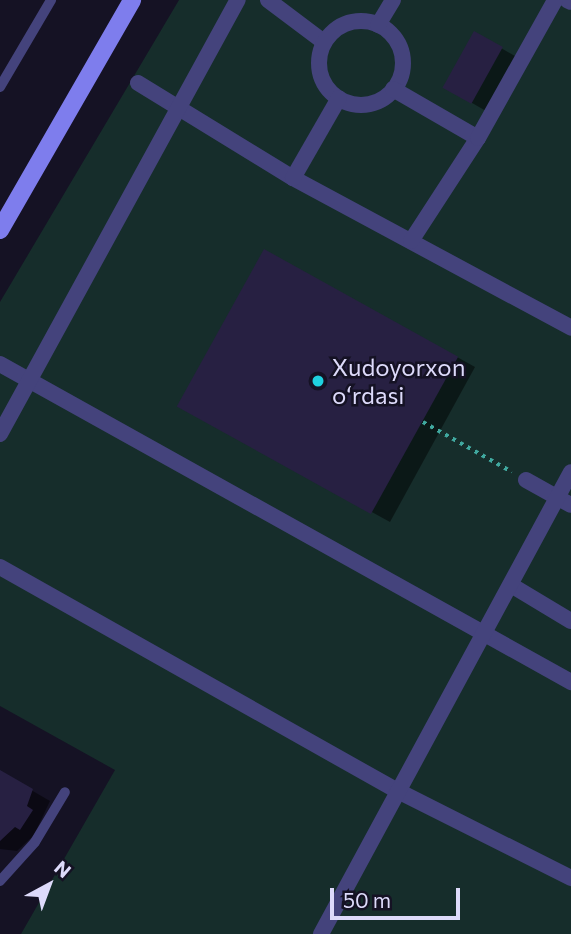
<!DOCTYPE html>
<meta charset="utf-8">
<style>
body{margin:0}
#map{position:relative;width:571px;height:934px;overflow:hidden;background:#151224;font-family:Commissioner,sans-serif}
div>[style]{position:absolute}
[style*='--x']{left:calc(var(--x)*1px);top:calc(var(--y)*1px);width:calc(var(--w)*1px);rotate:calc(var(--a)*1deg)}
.green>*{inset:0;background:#162d2b}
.shadow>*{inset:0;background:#0007;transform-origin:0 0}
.building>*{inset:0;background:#272042;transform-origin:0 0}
.path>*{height:3.5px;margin-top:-1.75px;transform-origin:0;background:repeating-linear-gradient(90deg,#40a89f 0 3.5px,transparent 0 8.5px)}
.service>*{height:10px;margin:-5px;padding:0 5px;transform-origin:5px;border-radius:5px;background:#44437c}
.pedestrian>*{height:16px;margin:-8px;padding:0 8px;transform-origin:8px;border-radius:8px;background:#44437c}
.pedestrian>.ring{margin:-8px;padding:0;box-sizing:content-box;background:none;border:16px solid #44437c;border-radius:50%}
.secondary>*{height:18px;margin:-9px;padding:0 9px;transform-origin:9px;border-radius:9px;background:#7e7ded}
.dots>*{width:19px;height:19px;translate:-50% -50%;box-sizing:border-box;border:4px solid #151224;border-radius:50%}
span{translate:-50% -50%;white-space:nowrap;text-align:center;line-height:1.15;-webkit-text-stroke:5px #151224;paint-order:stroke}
.poi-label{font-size:24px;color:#dddafa}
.left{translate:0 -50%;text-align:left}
.north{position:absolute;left:14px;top:850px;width:70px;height:70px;-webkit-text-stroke:5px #151224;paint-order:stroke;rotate:41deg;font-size:19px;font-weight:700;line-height:28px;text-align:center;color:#dddafa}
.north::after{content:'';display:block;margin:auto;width:24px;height:32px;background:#dddafa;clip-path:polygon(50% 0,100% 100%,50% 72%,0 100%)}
.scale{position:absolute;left:330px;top:888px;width:130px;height:32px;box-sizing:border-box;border:4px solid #dddafa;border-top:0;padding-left:9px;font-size:21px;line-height:24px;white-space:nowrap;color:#dddafa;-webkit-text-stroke:5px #151224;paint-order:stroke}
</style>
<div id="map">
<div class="green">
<i style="clip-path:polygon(179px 0,571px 0,571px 934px,21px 934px,115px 770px,0 706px,0 302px)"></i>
</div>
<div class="shadow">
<i style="left:475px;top:33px;width:48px;height:62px;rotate:30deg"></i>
<i style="clip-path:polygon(457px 357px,475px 367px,390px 522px,197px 416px)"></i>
<i style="clip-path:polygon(0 772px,50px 801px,34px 835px,17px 851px,0 849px)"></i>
</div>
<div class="building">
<i style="left:474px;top:31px;width:33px;height:65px;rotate:29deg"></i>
<i style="left:264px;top:249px;width:222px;height:180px;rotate:29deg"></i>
<i style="clip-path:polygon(0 770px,33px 789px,27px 806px,33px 810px,20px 830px,15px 827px,0 841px)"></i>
</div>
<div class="path">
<i style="--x:423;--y:422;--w:102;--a:29.3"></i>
</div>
<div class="service">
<i style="--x:0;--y:87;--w:101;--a:-59.6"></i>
<i style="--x:0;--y:881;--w:52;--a:-48.1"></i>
<i style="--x:35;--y:842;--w:58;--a:-59"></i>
</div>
<div class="pedestrian">
<i style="--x:268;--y:0;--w:70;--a:36.9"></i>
<i style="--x:567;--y:0;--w:4;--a:27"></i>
<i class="ring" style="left:319px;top:21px;width:68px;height:68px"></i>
<i style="--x:378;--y:25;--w:29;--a:-59"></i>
<i style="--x:138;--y:83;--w:182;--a:31.5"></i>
<i style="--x:293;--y:178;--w:316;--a:28.3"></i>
<i style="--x:393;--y:89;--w:98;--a:30"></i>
<i style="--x:293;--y:178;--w:92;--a:-60.1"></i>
<i style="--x:411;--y:241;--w:123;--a:-57"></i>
<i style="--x:478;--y:138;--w:158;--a:-60.8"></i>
<i style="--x:0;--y:364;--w:654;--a:29.11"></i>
<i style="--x:0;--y:434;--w:495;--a:-61.3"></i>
<i style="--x:526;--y:480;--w:51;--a:29.1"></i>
<i style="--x:0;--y:567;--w:457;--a:29.4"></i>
<i style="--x:398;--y:791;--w:194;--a:26.7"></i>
<i style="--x:511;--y:585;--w:70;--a:31"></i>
<i style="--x:321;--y:934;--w:525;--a:-61.58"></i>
</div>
<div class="secondary">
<i style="--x:0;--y:230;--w:265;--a:-60.1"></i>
</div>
<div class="dots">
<i style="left:318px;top:381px;background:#1fd1e0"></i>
</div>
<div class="poi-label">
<span class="left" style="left:332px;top:381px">Xudoyorxon<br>oʻrdasi</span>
</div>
<div class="north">N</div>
<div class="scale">50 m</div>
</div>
